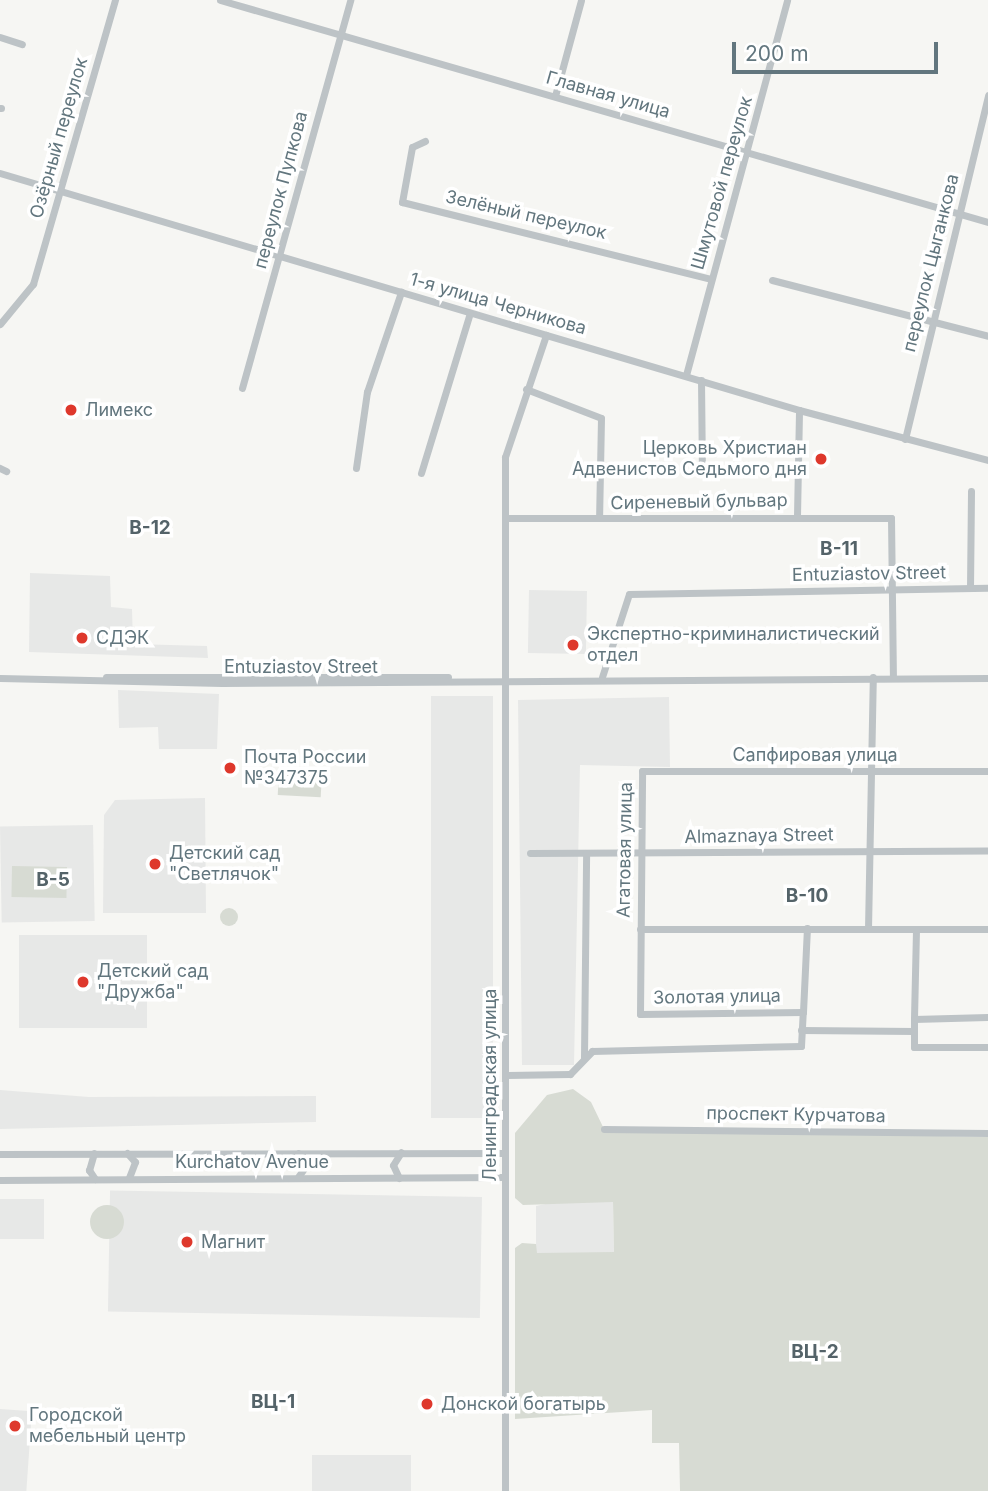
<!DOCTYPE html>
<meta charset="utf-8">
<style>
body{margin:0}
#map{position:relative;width:988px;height:1491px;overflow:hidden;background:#f6f6f3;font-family:Inter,sans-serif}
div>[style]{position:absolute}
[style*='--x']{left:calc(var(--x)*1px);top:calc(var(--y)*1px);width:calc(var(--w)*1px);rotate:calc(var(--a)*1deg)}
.built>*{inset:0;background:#e7e8e7;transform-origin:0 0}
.green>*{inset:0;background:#d7dbd3;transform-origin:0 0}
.round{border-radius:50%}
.minor>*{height:7px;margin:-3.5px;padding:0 3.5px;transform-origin:3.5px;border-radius:3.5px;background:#bdc3c6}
.dots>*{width:19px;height:19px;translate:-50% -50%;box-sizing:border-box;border:4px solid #fff;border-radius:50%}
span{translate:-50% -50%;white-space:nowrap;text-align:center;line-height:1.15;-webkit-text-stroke:7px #fff;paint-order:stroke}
.street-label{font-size:18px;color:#62767e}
.poi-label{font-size:18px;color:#62767e}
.left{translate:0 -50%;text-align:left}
.right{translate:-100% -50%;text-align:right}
.neighbourhood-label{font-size:19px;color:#546369;font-weight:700}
.scale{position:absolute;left:732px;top:42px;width:206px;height:32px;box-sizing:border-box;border:4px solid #62767e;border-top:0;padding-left:9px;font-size:21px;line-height:24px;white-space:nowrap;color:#62767e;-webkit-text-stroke:5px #fff;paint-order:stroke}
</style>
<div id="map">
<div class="built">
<i style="clip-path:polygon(30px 573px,110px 576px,111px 607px,132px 609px,133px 644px,207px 646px,208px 658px,29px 652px)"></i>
<i style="left:529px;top:590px;width:58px;height:63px;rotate:1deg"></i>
<i style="clip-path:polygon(118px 690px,219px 694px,217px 749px,159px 749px,158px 727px,119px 728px)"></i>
<i style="left:493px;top:696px;width:422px;height:62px;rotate:90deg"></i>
<i style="clip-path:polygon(669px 697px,670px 767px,580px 765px,574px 1065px,522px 1065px,518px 700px)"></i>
<i style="clip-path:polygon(205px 798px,206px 913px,103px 913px,104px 815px,115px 800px)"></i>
<i style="left:93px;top:825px;width:96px;height:93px;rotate:89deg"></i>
<i style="left:19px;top:935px;width:128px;height:93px"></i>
<i style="clip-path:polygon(0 1090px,89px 1097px,316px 1096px,316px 1122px,0 1129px)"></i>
<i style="left:482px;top:1197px;width:121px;height:372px;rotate:91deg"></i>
<i style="left:0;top:1199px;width:44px;height:40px"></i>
<i style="clip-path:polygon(555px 1202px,613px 1202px,614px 1253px,536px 1253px,536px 1206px)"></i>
<i style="left:0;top:1409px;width:32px;height:82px;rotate:4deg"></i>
<i style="left:312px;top:1455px;width:99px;height:36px"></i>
</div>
<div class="green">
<i style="left:279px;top:771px;width:43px;height:24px;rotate:3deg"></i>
<i style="left:12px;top:866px;width:55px;height:31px;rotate:1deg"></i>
<i class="round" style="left:220px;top:908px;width:18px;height:18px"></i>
<i style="clip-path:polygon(573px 1089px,591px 1102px,604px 1129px,988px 1137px,988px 1491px,680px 1491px,679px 1443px,652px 1443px,652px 1410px,515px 1419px,515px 1248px,522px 1243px,536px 1244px,537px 1253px,614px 1252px,613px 1202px,523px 1205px,515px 1198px,515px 1133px,547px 1095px)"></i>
<i class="round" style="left:90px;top:1205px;width:34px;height:34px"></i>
</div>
<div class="minor">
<i style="--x:220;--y:0;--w:799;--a:16.12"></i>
<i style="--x:0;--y:37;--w:23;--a:18"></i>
<i style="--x:555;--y:96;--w:99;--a:-74.8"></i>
<i style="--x:0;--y:108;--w:1;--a:0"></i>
<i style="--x:425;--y:141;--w:14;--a:155"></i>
<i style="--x:412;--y:147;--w:56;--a:100.3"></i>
<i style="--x:402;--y:202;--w:318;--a:14"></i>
<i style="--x:0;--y:173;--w:833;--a:16.52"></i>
<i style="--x:799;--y:410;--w:196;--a:14.8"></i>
<i style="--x:772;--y:280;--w:223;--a:14.5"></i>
<i style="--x:0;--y:324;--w:52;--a:-50.5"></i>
<i style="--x:33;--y:284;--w:296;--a:-73.9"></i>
<i style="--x:686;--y:375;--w:388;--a:-74.9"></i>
<i style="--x:701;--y:380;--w:92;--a:89.4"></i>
<i style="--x:242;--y:388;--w:403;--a:-74.4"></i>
<i style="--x:526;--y:389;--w:80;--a:21.1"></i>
<i style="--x:601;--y:418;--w:100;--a:91.1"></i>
<i style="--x:905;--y:439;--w:354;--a:-76.4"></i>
<i style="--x:0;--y:468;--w:7;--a:27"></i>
<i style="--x:356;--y:468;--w:77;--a:-81.8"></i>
<i style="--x:367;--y:392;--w:106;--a:-71.2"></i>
<i style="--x:421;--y:473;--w:167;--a:-73"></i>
<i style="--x:797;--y:516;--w:106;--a:-88.9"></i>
<i style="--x:506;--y:518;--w:385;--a:0"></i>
<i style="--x:891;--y:518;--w:159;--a:89.3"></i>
<i style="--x:970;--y:588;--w:97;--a:-89.4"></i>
<i style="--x:106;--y:677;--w:342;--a:0"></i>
<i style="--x:602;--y:677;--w:87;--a:-72"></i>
<i style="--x:629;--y:594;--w:359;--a:-1"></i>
<i style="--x:0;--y:678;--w:222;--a:1.3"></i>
<i style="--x:222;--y:683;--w:766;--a:-0.37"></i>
<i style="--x:530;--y:853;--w:458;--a:-0.3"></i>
<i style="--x:640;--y:929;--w:348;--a:0"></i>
<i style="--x:868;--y:929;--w:252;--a:-88.9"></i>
<i style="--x:916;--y:930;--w:89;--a:91.3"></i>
<i style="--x:914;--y:1019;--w:74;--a:-1.5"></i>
<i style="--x:803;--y:1012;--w:84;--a:-87.3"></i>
<i style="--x:914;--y:1019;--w:28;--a:90"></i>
<i style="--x:914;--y:1047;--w:74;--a:0"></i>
<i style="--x:801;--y:1030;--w:113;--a:0.5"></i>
<i style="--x:584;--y:1057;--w:204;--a:-89.4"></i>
<i style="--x:505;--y:1075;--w:65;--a:-0.9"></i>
<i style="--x:570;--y:1074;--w:32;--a:-46"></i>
<i style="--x:592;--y:1051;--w:209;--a:-1.4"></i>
<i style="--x:801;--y:1046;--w:34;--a:-87"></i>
<i style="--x:803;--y:1012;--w:163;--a:179.3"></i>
<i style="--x:640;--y:1014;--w:243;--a:-89.5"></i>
<i style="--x:642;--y:771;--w:346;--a:0"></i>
<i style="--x:604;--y:1129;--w:384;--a:0.6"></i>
<i style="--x:94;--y:1153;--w:18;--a:106"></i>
<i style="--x:89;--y:1170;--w:11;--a:56"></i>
<i style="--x:127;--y:1153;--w:12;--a:48"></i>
<i style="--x:135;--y:1162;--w:17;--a:111"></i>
<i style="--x:0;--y:1154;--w:505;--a:-0.11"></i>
<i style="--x:298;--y:1177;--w:16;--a:-55"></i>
<i style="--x:307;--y:1164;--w:14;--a:-129"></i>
<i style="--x:399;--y:1178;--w:14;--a:-115"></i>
<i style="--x:393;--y:1165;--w:15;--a:-58"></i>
<i style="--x:0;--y:1180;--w:505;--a:-0.34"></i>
<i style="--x:505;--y:1491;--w:1034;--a:-90"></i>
<i style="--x:505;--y:457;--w:129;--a:-71.4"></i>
</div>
<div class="dots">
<i style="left:71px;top:410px;background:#de382c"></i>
<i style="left:821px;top:459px;background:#de382c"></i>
<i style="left:82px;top:638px;background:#de382c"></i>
<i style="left:573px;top:645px;background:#de382c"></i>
<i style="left:230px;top:768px;background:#de382c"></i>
<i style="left:155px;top:864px;background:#de382c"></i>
<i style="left:83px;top:982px;background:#de382c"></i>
<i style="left:187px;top:1242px;background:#de382c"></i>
<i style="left:427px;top:1404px;background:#de382c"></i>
<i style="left:15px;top:1426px;background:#de382c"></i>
</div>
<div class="street-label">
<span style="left:608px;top:95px;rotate:16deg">Главная улица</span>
<span style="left:59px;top:138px;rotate:-74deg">Озёрный переулок</span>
<span style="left:722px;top:183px;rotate:-74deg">Шмутовой переулок</span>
<span style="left:281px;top:190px;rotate:-75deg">переулок Пупкова</span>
<span style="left:526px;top:215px;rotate:13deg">Зелёный переулок</span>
<span style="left:931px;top:263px;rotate:-76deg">переулок Цыганкова</span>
<span style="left:498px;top:304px;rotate:16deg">1-я улица Черникова</span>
<span style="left:699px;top:502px;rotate:-1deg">Сиреневый бульвар</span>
<span style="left:869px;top:574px;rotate:-1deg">Entuziastov Street</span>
<span style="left:301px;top:667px">Entuziastov Street</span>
<span style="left:815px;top:755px">Сапфировая улица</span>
<span style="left:759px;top:836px;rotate:-1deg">Almaznaya Street</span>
<span style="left:625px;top:850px;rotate:-89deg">Агатовая улица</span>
<span style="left:717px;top:997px;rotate:-1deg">Золотая улица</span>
<span style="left:490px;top:1085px;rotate:-90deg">Ленинградская улица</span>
<span style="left:796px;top:1115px;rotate:1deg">проспект Курчатова</span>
<span style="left:252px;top:1162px">Kurchatov Avenue</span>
</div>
<div class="poi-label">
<span class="left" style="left:85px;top:410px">Лимекс</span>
<span class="right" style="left:807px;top:459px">Церковь Христиан<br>Адвенистов Седьмого дня</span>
<span class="left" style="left:587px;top:645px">Экспертно-криминалистический<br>отдел</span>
<span class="left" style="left:96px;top:638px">СДЭК</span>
<span class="left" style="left:244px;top:768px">Почта России<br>№347375</span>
<span class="left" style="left:169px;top:864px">Детский сад<br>"Светлячок"</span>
<span class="left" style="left:97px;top:982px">Детский сад<br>"Дружба"</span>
<span class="left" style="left:201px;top:1242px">Магнит</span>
<span class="left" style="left:441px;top:1404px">Донской богатырь</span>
<span class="left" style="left:29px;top:1426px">Городской<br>мебельный центр</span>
</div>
<div class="neighbourhood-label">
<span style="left:150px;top:528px">В-12</span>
<span style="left:839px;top:549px">В-11</span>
<span style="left:53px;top:880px">В-5</span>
<span style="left:807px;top:896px">В-10</span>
<span style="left:815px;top:1352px">ВЦ-2</span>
<span style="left:273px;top:1402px">ВЦ-1</span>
</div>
<div class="scale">200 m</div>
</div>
